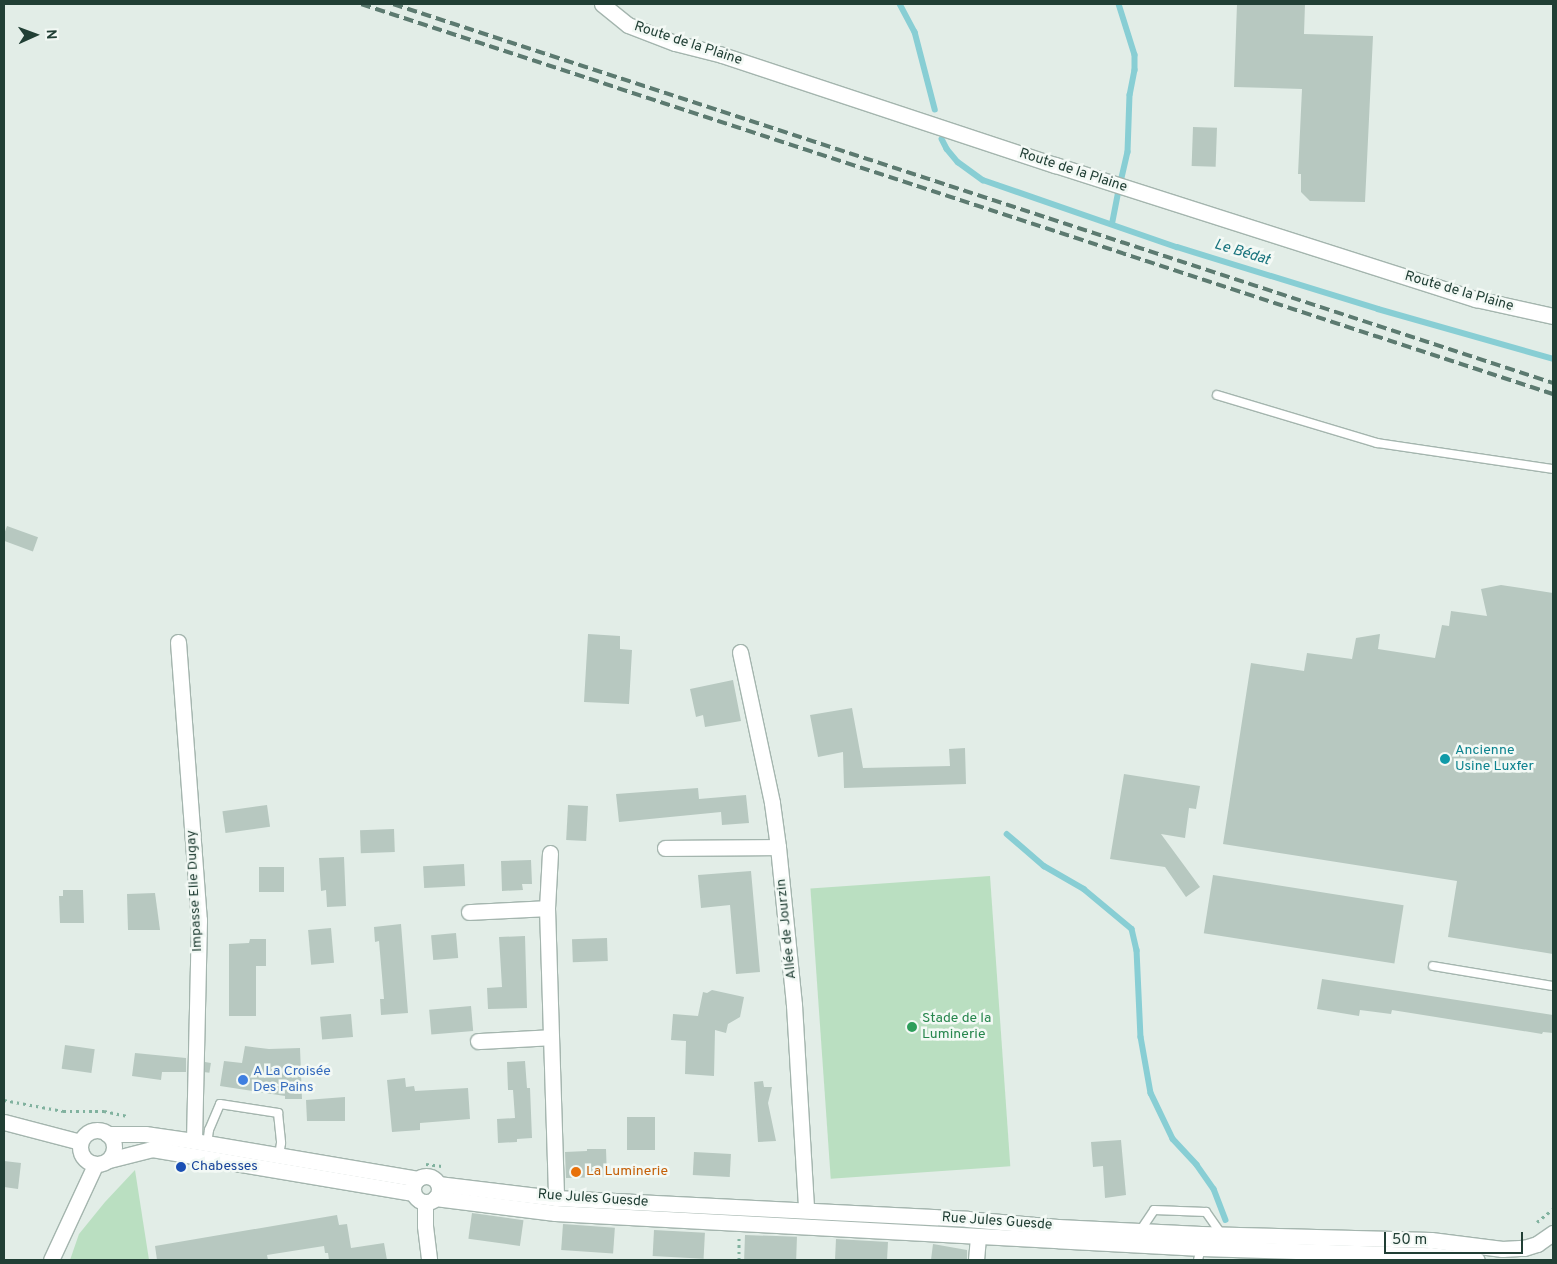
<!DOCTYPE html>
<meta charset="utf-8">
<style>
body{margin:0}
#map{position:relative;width:1557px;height:1264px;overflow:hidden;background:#e2ede7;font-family:Overpass,sans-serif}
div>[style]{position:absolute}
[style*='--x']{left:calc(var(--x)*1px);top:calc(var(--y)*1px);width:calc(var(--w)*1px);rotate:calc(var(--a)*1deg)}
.green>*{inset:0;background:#badfc1;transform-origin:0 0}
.stream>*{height:5.5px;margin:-2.75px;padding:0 2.75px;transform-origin:2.75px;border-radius:2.75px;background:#88ced4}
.building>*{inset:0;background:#b7c8c0;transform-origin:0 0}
.path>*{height:3px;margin-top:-1.5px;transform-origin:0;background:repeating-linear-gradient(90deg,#81b29f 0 2.5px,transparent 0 6.5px)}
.roads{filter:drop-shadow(1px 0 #a4b5ae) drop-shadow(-1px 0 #a4b5ae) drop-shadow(0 1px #a4b5ae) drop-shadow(0 -1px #a4b5ae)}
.service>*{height:8px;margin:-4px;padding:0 4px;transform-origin:4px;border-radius:4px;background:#fff}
.minor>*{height:15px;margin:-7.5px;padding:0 7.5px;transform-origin:7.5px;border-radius:7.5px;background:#fff}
.secondary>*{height:15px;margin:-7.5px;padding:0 7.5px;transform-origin:7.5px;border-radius:7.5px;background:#fff}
.secondary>.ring{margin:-7.5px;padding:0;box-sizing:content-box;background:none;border:15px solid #fff;border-radius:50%}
.rail>*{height:4px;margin-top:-2px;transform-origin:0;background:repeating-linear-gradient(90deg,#5c7a70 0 10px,transparent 0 15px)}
.dots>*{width:14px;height:14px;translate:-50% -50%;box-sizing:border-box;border:2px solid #f3f9f5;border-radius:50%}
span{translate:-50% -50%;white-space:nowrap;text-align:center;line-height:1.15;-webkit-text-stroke:5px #f3f9f5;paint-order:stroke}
.street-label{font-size:14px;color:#213f35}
.culture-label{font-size:14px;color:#0d838f}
.left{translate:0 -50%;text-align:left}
.leisure-label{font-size:14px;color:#27864d}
.shop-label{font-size:14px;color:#366cbe}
.transit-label{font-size:14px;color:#164399}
.food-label{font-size:14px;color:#c56008}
.water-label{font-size:15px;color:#18737d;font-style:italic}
.frame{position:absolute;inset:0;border:5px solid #213f35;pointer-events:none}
.north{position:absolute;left:10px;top:10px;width:50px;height:50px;-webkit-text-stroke:4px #f3f9f5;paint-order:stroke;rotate:88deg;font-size:14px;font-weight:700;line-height:20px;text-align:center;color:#213f35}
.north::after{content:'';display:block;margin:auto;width:18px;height:22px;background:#213f35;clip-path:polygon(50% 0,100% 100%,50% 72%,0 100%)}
.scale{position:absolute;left:1384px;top:1232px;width:139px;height:22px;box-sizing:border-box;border:2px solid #213f35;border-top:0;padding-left:6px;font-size:15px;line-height:18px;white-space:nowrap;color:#213f35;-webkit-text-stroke:4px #f3f9f5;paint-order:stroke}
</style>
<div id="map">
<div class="green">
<i style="left:990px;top:876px;width:291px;height:180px;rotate:86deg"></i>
<i style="clip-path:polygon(135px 1170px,149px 1260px,70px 1260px,79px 1234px,105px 1202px)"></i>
</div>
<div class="stream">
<i style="--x:900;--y:4;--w:32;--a:62"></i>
<i style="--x:915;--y:32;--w:80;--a:75.4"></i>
<i style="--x:1119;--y:4;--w:53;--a:72.6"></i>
<i style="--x:1135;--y:55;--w:15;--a:90"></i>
<i style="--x:1135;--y:70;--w:25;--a:101"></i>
<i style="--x:1130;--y:95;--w:57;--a:92"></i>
<i style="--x:1128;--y:152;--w:26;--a:103"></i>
<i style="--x:942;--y:139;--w:11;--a:63"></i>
<i style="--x:947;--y:149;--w:17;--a:50"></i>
<i style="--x:958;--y:162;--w:31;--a:36"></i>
<i style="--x:983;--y:180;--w:205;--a:19.1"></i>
<i style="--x:1177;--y:247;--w:210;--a:17.1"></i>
<i style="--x:1378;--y:309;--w:182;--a:15.9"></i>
<i style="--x:1112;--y:224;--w:31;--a:-79"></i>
<i style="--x:1007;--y:834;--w:49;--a:40.9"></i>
<i style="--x:1044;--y:866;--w:46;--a:29.9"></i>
<i style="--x:1084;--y:889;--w:62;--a:39.8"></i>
<i style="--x:1132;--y:929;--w:22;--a:77"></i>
<i style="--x:1137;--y:950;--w:87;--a:87.4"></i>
<i style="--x:1141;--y:1037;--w:57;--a:79.9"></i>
<i style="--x:1151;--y:1093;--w:51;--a:64.4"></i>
<i style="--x:1173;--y:1139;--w:35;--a:47"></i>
<i style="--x:1197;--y:1165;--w:29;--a:55"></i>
<i style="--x:1214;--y:1189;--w:33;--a:69"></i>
</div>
<div class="building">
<i style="clip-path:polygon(1237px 4px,1305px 4px,1304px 34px,1373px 36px,1365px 202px,1310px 201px,1301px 192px,1301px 174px,1298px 174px,1302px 89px,1234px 87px)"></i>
<i style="left:1193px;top:127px;width:24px;height:39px;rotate:2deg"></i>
<i style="left:7px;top:526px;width:33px;height:15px;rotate:20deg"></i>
<i style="clip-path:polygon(1501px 585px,1553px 593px,1553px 954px,1448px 937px,1457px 881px,1223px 844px,1251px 663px,1304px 671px,1307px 653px,1352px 659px,1356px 638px,1380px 634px,1378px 649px,1435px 658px,1442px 625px,1449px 626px,1451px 611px,1487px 616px,1481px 589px)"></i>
<i style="clip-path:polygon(588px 634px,620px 636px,620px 649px,632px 650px,629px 704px,584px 702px)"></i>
<i style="clip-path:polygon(733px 680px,741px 721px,705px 727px,703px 715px,696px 717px,690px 689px)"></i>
<i style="clip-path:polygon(852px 708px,863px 768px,950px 766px,949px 749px,965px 748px,966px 784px,844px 788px,843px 752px,818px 757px,810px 715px)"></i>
<i style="clip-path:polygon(1124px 774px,1200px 786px,1196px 809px,1189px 808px,1185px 838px,1161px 834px,1200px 887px,1186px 897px,1165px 867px,1110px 859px)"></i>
<i style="clip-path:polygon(698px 788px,699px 799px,746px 795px,749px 823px,722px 825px,721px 812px,619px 822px,616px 794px)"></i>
<i style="left:267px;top:805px;width:22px;height:45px;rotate:82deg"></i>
<i style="left:568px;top:805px;width:20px;height:35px;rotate:3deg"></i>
<i style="left:394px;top:829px;width:23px;height:34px;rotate:88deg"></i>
<i style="clip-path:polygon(344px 857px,346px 906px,327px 907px,326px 890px,321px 891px,319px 858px)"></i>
<i style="clip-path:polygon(531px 860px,532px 884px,522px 884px,523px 890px,502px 891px,501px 861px)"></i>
<i style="left:464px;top:864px;width:22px;height:41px;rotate:87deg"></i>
<i style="left:259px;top:867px;width:25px;height:25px"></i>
<i style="clip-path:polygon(751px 871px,760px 972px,736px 974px,730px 905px,701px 908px,698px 875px)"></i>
<i style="left:1213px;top:875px;width:193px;height:59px;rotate:9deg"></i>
<i style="clip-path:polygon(63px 890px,83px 890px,84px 923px,60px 923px,59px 896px,63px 896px)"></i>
<i style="clip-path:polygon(155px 893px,160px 930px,128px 930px,127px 894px)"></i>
<i style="clip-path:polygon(401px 924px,408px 1013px,381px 1015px,380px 999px,384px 999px,379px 941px,375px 942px,374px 927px)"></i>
<i style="left:331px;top:928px;width:35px;height:23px;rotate:85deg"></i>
<i style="left:456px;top:933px;width:25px;height:25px;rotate:85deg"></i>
<i style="clip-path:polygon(525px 936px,527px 1008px,488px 1009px,487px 988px,502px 987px,499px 937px)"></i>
<i style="left:607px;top:938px;width:23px;height:35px;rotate:88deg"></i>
<i style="clip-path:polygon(250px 939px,266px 939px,266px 966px,256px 966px,256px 1016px,229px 1016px,229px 944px,249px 943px)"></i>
<i style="clip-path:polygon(1322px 979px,1553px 1015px,1553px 1033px,1543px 1032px,1542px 1034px,1392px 1010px,1391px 1014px,1360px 1010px,1359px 1016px,1317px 1009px)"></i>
<i style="clip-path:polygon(712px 990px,744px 997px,740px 1017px,728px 1024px,726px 1033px,715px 1030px,714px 1076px,685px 1074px,686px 1041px,671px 1040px,673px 1014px,698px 1016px,703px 992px,707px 993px)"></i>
<i style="left:471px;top:1006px;width:25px;height:42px;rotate:85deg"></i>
<i style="left:351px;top:1014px;width:23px;height:31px;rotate:85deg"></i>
<i style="left:65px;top:1045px;width:30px;height:24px;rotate:8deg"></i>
<i style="clip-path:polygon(245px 1046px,269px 1049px,300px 1048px,302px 1099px,285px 1099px,285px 1096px,220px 1086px,224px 1061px,242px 1063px)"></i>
<i style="clip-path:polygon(135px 1053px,186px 1058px,186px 1072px,162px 1072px,161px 1080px,132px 1076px)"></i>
<i style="clip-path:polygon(525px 1061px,527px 1088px,530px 1088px,532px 1138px,517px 1139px,517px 1142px,498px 1143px,497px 1119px,515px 1118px,513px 1090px,508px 1090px,507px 1062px)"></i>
<i style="left:205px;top:1062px;width:6px;height:10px;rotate:9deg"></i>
<i style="clip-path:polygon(405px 1078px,406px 1087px,414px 1086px,415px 1091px,468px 1088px,470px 1119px,420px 1123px,420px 1130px,392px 1132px,387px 1080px)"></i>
<i style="clip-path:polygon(763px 1081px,764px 1087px,772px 1087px,768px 1103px,776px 1141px,758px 1142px,754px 1082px)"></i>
<i style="clip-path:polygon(345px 1097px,345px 1121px,307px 1121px,306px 1100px)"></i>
<i style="left:627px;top:1117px;width:28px;height:33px"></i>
<i style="clip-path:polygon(1121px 1140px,1126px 1195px,1105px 1198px,1103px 1166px,1093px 1167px,1091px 1142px)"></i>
<i style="clip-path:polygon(587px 1149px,606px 1149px,607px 1177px,566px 1178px,565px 1152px,587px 1151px)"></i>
<i style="left:694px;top:1152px;width:37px;height:23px;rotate:3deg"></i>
<i style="clip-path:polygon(4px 1161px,21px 1163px,18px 1189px,4px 1187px)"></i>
<i style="left:472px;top:1213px;width:52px;height:26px;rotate:8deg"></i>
<i style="clip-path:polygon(337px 1215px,339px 1225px,347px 1224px,351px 1248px,384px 1243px,387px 1260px,329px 1260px,328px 1253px,325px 1253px,324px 1246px,267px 1255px,268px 1260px,157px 1260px,155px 1246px)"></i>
<i style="left:563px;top:1224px;width:52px;height:26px;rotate:4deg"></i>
<i style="left:654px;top:1230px;width:51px;height:26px;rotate:3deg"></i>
<i style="left:745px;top:1235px;width:52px;height:25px;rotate:2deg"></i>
<i style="clip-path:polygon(836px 1239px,888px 1242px,887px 1260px,835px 1260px)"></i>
<i style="clip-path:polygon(933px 1244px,967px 1250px,967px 1260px,931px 1260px)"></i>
</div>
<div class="path">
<i style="--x:4;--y:1100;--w:60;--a:10.6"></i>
<i style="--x:63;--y:1111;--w:41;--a:0"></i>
<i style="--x:104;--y:1111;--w:24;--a:12"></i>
<i style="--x:426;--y:1164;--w:16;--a:7"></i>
<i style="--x:1537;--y:1222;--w:21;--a:-39"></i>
<i style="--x:739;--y:1260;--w:22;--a:-90"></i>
</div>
<div class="roads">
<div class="service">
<i style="--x:1217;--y:395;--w:167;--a:16.7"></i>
<i style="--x:1377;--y:443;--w:178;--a:8.4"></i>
<i style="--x:1433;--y:966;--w:122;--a:9.5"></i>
<i style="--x:207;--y:1144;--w:14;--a:-82"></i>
<i style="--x:209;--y:1130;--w:28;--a:-67"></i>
<i style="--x:220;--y:1104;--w:59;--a:8.8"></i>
<i style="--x:278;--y:1113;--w:30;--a:84"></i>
<i style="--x:281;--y:1143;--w:13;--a:99"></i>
<i style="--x:1140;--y:1231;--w:25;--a:-56"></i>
<i style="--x:1154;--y:1210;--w:52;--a:2.2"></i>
<i style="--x:1206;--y:1212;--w:28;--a:55"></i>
<i style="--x:1198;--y:1260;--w:12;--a:-76"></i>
</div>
<div class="minor">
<i style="--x:602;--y:4;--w:33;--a:39"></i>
<i style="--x:628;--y:25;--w:50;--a:21"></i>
<i style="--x:675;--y:43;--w:49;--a:14.3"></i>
<i style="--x:722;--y:55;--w:351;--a:18.3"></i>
<i style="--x:1055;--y:165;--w:442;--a:17.7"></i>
<i style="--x:1476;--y:299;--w:79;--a:12.4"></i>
<i style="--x:178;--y:642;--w:279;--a:85.7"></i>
<i style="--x:199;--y:920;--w:221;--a:91.3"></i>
<i style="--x:740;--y:652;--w:154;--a:78"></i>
<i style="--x:772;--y:803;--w:44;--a:82.2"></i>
<i style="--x:778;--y:847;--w:159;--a:84.2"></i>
<i style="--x:794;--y:1005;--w:205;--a:86.6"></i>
<i style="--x:665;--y:848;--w:113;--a:-0.5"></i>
<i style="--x:550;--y:853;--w:55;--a:93.1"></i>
<i style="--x:547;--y:908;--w:290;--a:88.2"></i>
<i style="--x:469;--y:912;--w:78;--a:-2.9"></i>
<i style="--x:478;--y:1041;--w:73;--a:-3.1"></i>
<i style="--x:425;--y:1202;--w:24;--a:90"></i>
<i style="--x:425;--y:1226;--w:34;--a:83"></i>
<i style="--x:51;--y:1260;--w:105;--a:-65.1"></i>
<i style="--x:976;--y:1260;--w:23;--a:-85"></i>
</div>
<div class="secondary">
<i style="--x:4;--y:1122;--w:79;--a:14.7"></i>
<i class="ring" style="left:80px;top:1130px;width:19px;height:19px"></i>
<i style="--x:107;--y:1134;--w:38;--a:0"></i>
<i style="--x:145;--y:1134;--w:49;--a:8.1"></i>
<i style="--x:194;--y:1141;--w:227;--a:9.6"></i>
<i style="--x:109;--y:1160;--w:44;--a:-14.3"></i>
<i style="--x:152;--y:1149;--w:265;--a:9.6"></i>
<i class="ring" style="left:413px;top:1176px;width:11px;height:11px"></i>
<i style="--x:438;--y:1184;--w:119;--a:6.8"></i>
<i style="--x:556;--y:1198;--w:412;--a:2.9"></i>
<i style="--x:967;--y:1219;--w:91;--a:5"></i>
<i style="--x:1058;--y:1227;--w:143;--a:2.8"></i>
<i style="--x:1201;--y:1234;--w:230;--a:1.5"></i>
<i style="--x:1431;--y:1240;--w:72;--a:7.2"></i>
<i style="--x:1502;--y:1249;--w:22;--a:-3"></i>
<i style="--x:1524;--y:1248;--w:14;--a:-17"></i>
<i style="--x:1537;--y:1244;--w:19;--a:-35"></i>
<i style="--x:435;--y:1198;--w:121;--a:7.1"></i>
<i style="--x:555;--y:1213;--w:647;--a:3.1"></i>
<i style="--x:1201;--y:1248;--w:229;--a:1.8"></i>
<i style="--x:1430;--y:1255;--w:47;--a:6.1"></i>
</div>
</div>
<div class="rail">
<i style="--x:361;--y:4;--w:1254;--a:18.12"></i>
<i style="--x:393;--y:4;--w:1220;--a:18.09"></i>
</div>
<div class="dots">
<i style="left:1445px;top:759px;background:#0f9aa8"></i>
<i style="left:912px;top:1027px;background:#2e9e5b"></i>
<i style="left:243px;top:1080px;background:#3f7fe0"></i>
<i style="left:181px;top:1167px;background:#1a4fb4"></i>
<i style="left:576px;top:1172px;background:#e8710a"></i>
</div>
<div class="street-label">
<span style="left:688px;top:44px;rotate:18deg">Route de la Plaine</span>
<span style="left:1073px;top:171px;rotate:18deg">Route de la Plaine</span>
<span style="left:1459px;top:292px;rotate:16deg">Route de la Plaine</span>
<span style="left:195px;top:891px;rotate:-93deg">Impasse Elie Dugay</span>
<span style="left:787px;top:929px;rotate:-96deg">Allée de Jourzin</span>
<span style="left:593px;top:1199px;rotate:4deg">Rue Jules Guesde</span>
<span style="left:997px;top:1222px;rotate:4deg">Rue Jules Guesde</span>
</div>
<div class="culture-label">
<span class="left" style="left:1455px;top:759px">Ancienne<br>Usine Luxfer</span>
</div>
<div class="leisure-label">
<span class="left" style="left:922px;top:1027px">Stade de la<br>Luminerie</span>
</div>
<div class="shop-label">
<span class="left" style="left:253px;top:1080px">A La Croisée<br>Des Pains</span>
</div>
<div class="transit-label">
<span class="left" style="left:191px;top:1167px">Chabesses</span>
</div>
<div class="food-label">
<span class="left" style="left:586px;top:1172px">La Luminerie</span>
</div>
<div class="water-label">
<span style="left:1242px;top:253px;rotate:17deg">Le Bédat</span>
</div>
<div class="frame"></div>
<div class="north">N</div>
<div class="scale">50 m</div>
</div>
